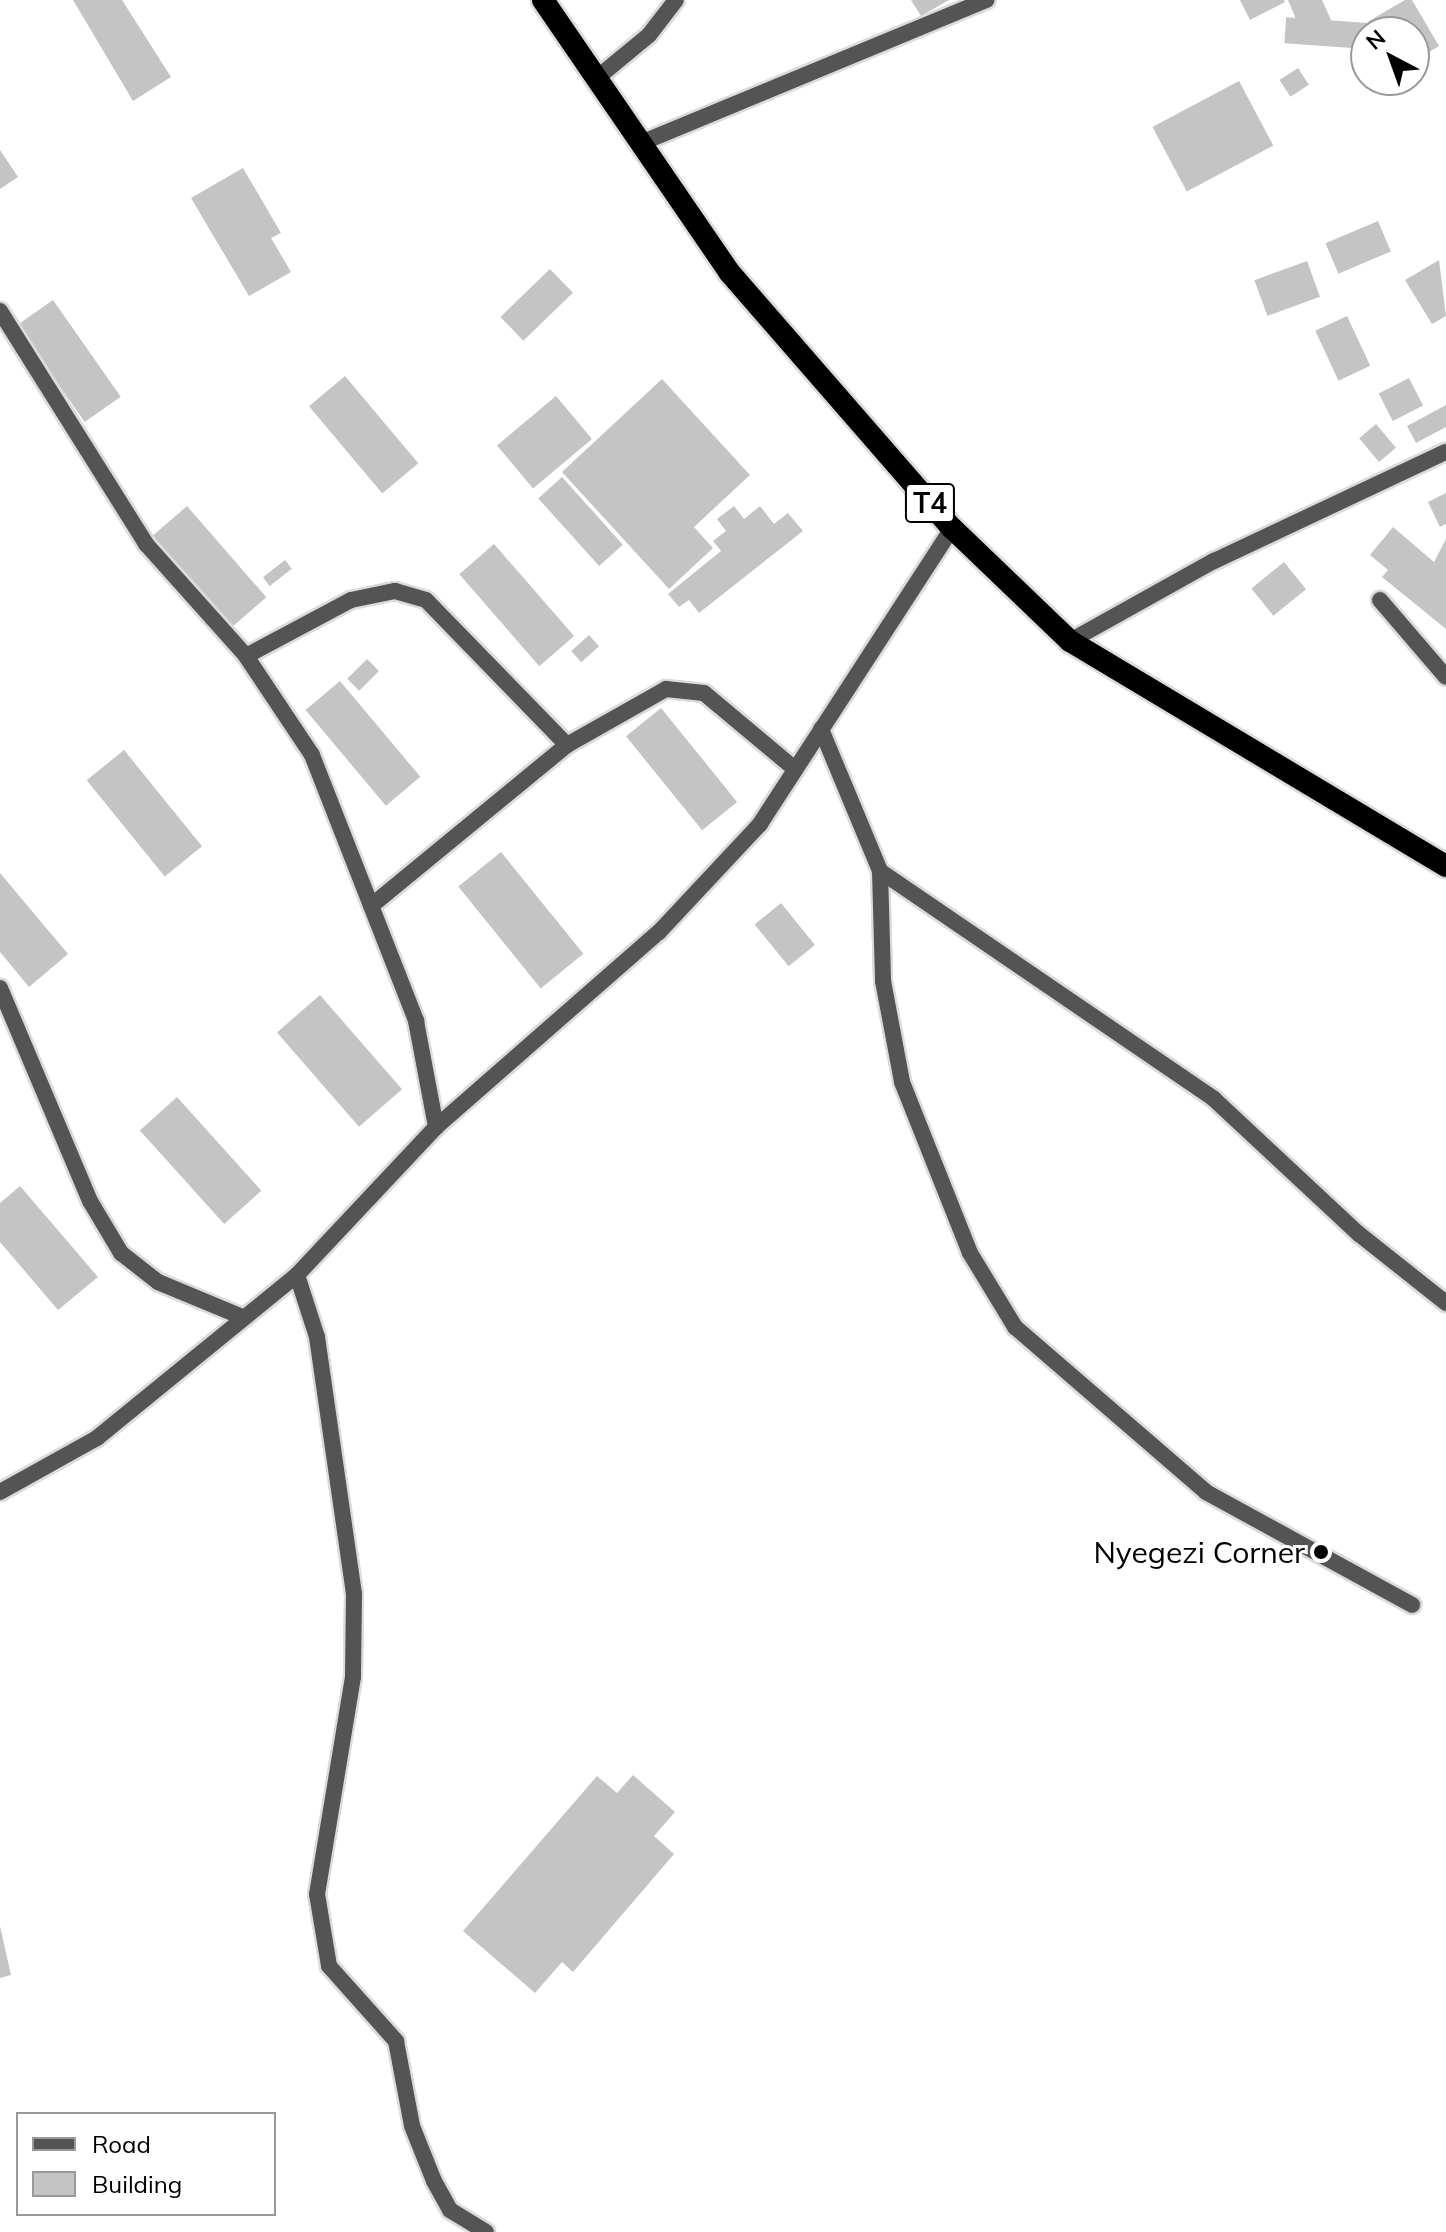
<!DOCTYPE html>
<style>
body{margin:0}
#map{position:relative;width:1446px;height:2232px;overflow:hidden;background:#fff;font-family:Mulish,sans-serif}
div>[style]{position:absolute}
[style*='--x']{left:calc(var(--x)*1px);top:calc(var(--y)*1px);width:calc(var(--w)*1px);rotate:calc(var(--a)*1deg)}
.building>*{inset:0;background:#c4c4c4;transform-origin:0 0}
.roads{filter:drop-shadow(2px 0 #dbdbdb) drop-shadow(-2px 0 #dbdbdb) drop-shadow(0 2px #dbdbdb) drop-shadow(0 -2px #dbdbdb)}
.service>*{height:16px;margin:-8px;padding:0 8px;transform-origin:8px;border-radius:8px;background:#545454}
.minor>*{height:16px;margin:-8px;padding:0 8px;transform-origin:8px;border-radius:8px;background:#545454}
.trunk>*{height:22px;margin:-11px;padding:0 11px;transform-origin:11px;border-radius:11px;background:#000}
.dots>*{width:22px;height:22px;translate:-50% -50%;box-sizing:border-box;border:4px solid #fff;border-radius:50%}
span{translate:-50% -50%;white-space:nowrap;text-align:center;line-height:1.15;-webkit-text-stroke:6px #fff;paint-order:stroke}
.shield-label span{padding:2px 6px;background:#fff;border:2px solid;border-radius:6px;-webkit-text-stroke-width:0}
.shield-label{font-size:28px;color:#000;font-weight:700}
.poi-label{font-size:30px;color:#000}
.right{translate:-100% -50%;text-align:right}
.legend{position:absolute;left:16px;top:2112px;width:260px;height:104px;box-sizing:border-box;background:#fff;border:2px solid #999;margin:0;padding:10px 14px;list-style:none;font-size:24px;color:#000}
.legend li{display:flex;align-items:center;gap:16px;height:40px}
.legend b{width:40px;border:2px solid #999}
.north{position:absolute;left:1350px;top:16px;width:80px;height:80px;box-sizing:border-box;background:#fff;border:2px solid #999;border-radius:50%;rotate:319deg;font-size:22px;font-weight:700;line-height:32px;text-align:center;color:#000}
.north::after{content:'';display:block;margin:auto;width:28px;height:36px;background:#000;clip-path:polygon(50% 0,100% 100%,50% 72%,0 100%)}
</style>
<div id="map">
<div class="building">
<i style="clip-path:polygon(73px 0,122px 0,171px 77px,133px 101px)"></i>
<i style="clip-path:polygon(911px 0,949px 0,921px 16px)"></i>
<i style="clip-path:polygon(1240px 0,1284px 0,1285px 2px,1250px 20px)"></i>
<i style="clip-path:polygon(1288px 0,1322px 0,1331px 20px,1302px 33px)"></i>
<i style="clip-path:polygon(1405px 0,1412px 0,1439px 46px,1414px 61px,1414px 32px,1375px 32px,1369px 21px)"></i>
<i style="left:1368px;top:23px;width:26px;height:82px;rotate:94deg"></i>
<i style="left:1298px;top:68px;width:20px;height:22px;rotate:57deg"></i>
<i style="left:1239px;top:81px;width:73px;height:98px;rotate:62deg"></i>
<i style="clip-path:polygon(0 150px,18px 177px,0 189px)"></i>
<i style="clip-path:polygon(243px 168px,281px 233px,271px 238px,291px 272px,249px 296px,191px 198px)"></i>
<i style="left:1378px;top:221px;width:33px;height:57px;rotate:67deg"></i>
<i style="clip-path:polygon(1439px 260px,1446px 316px,1432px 324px,1405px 280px)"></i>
<i style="left:1307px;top:261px;width:38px;height:56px;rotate:70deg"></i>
<i style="left:550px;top:269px;width:33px;height:69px;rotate:46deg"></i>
<i style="left:53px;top:300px;width:118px;height:44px;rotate:55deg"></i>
<i style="left:1347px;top:316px;width:55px;height:35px;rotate:65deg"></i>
<i style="left:345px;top:376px;width:114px;height:47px;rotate:50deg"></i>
<i style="left:1409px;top:378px;width:31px;height:34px;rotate:63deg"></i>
<i style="clip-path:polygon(662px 379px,750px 475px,694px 527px,713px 548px,669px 589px,562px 472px)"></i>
<i style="left:556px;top:396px;width:56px;height:77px;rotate:50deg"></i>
<i style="clip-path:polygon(1446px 405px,1446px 427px,1416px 443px,1407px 426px)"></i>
<i style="left:1376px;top:424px;width:31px;height:22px;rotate:50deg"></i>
<i style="left:562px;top:477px;width:91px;height:32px;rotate:48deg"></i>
<i style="clip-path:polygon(1446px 493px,1446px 524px,1440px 527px,1428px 502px)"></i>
<i style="left:187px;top:506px;width:121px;height:50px;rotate:49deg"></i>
<i style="clip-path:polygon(734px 506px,744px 519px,760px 506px,774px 524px,788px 513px,803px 531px,699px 613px,689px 600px,679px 607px,668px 594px,721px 551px,713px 541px,726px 531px,717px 519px)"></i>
<i style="clip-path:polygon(1393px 527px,1434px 562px,1446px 539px,1446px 629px,1382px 577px,1388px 570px,1370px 555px)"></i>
<i style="left:494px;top:544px;width:122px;height:46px;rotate:49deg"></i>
<i style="left:285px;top:560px;width:11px;height:28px;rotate:52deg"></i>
<i style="left:1284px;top:562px;width:35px;height:42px;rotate:51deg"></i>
<i style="left:589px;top:635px;width:15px;height:24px;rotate:48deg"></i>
<i style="left:367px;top:659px;width:17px;height:28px;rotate:45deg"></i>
<i style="left:340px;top:681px;width:125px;height:45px;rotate:50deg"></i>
<i style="left:661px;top:708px;width:121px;height:45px;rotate:51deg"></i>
<i style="left:124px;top:750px;width:124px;height:48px;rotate:51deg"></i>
<i style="left:501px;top:852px;width:131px;height:55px;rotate:51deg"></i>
<i style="clip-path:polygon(0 873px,68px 954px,29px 987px,0 952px)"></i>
<i style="left:781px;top:903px;width:54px;height:34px;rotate:51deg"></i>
<i style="left:320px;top:995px;width:125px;height:57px;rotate:49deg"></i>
<i style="left:177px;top:1097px;width:126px;height:50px;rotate:48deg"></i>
<i style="clip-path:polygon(20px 1186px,98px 1277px,58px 1310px,0 1242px,0 1203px)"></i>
<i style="clip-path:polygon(633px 1775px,675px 1812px,654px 1836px,674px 1854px,573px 1972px,562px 1962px,535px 1993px,463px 1931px,597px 1776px,617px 1793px)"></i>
<i style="clip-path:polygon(0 1926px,11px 1975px,0 1978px)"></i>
</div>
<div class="roads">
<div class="service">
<i style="--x:0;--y:311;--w:275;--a:57.9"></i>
<i style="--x:146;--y:544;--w:150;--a:48.2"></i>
<i style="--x:246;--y:656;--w:119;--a:56.3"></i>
<i style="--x:312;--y:755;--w:286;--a:68.6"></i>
<i style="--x:416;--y:1021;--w:108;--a:79.3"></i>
<i style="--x:1380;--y:600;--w:101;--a:49.4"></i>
<i style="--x:246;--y:656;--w:119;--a:-28.1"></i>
<i style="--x:351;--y:600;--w:45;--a:-11.6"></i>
<i style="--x:395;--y:591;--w:32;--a:16"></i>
<i style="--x:426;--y:600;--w:202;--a:45.8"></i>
<i style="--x:821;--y:729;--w:154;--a:67.4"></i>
<i style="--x:880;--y:871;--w:110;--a:88.4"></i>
<i style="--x:883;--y:981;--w:103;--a:79.3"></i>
<i style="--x:902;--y:1082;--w:184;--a:68.3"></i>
<i style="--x:970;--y:1253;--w:87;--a:58.7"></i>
<i style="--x:1015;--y:1327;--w:252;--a:40.8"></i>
<i style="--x:1206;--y:1492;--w:235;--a:28.7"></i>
<i style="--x:880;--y:871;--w:404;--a:34.3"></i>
<i style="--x:1214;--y:1099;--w:198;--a:43"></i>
<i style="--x:1359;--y:1234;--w:111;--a:38.4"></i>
<i style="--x:371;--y:906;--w:254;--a:-39.4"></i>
<i style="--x:567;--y:745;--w:114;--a:-29.5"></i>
<i style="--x:666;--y:689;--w:38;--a:6"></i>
<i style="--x:704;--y:693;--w:119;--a:39.9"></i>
<i style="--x:0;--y:988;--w:231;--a:67.1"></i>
<i style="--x:90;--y:1201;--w:61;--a:59.2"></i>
<i style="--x:121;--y:1253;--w:47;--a:38.1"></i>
<i style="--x:158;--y:1282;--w:91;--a:22.6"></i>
<i style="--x:297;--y:1275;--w:65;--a:72.1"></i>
<i style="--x:317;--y:1337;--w:260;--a:81.8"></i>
<i style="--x:354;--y:1594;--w:83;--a:90.7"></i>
<i style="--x:353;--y:1677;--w:220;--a:99.4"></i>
<i style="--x:317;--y:1894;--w:73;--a:80.5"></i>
<i style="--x:329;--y:1966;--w:101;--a:48.2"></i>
<i style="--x:396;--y:2041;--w:86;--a:79.3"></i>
<i style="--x:412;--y:2126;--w:59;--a:68.2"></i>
<i style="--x:434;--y:2181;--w:33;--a:61"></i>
<i style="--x:450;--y:2210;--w:42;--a:31.4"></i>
<i style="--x:0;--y:1492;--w:111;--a:-29.1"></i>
<i style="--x:97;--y:1438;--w:258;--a:-39.2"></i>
<i style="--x:297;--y:1275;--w:203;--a:-46.8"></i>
<i style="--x:436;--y:1127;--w:296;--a:-41.2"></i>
<i style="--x:659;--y:932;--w:148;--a:-46.9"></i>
<i style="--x:760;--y:824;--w:353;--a:-57"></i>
</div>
<div class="minor">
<i style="--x:597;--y:78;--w:67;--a:-39.6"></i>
<i style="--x:649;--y:35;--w:44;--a:-52.4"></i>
<i style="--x:641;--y:143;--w:374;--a:-22.5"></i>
<i style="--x:1070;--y:641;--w:165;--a:-29.1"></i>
<i style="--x:1214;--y:561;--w:256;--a:-25.2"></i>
</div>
<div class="trunk">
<i style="--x:543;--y:0;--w:331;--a:55.6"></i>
<i style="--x:730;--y:273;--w:338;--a:49"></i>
<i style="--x:952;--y:528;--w:163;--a:43.8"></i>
<i style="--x:1070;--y:641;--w:438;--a:30.9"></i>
</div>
</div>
<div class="dots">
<i style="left:1321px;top:1552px;background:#000"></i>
</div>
<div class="shield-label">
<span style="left:930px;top:503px">T4</span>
</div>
<div class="poi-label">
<span class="right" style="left:1305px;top:1552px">Nyegezi Corner</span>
</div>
<ul class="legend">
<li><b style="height:10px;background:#545454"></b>Road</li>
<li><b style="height:22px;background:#c4c4c4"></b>Building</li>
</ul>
<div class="north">N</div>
</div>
